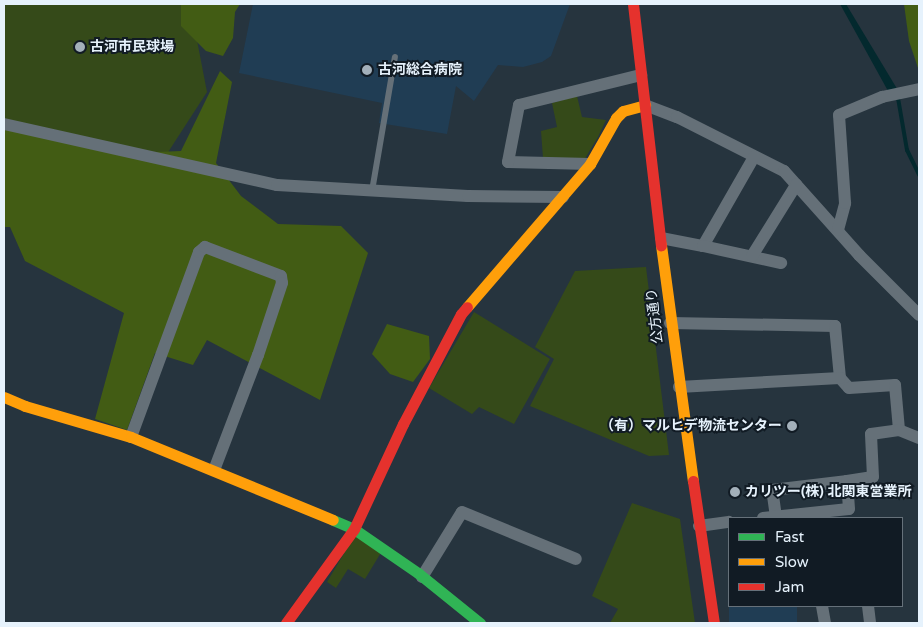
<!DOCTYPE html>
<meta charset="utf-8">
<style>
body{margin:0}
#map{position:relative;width:923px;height:627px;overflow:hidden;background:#26343e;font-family:"Varela Round","Noto Sans JP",sans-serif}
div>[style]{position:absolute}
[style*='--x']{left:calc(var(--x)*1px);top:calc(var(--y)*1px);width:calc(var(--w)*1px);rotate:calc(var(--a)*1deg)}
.built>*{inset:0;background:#203d54;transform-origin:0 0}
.green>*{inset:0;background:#354a19}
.forest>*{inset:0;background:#425c14}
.water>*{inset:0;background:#03292e}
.stream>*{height:4px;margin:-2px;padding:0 2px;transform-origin:2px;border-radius:2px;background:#03292e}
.lane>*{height:6px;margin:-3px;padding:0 3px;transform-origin:3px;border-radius:3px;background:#657078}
.street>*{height:12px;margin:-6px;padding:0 6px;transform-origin:6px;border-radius:6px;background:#657078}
.fast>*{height:11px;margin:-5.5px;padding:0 5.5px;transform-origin:5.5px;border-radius:5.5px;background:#30b455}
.slow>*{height:11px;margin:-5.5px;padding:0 5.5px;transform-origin:5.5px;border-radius:5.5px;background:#ff9f0a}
.jam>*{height:11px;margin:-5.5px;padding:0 5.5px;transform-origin:5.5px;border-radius:5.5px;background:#e5322d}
.dots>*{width:14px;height:14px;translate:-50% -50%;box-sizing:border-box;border:2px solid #111b24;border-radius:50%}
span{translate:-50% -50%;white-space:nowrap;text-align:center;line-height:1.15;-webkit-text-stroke:4px #111b24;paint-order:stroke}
.poi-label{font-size:14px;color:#e6f2fc;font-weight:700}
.left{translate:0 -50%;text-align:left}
.right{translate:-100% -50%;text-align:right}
.street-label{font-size:14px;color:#e6f2fc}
.frame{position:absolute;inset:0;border:5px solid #e6f2fc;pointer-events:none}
.legend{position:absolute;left:728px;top:517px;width:175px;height:90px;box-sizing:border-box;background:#111b24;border:1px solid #66717a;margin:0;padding:6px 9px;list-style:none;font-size:15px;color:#e6f2fc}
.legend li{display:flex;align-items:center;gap:10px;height:25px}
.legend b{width:25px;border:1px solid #66717a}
</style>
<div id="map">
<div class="built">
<i style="clip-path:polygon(253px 4px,570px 4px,551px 56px,542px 62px,523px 67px,498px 65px,474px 101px,456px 86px,447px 134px,379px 123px,382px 103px,239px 73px)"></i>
<i style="left:729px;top:606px;width:68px;height:17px"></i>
</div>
<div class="green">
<i style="clip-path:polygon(4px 4px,190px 4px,207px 92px,163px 160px,4px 124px)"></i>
<i style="clip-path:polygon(577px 96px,582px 117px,606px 120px,598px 137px,584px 160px,543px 158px,541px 131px,557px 127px,552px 103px)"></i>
<i style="clip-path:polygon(646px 267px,669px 455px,649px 456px,530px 406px,554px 359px,535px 347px,575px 271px)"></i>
<i style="clip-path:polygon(474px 312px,550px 359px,514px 424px,479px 407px,472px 414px,429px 388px)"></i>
<i style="clip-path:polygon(632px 503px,680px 519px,695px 623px,610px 623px,618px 609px,592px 596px)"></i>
<i style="clip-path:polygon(355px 535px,382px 551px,365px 579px,348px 569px,336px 588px,327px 582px)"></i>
</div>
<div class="forest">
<i style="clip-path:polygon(181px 4px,240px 4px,235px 12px,233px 38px,223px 56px,206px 51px,181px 26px)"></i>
<i style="clip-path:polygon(904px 4px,919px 4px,919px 71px,909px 41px)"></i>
<i style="clip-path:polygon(220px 71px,232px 82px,216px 163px,241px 196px,278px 224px,341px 226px,368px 253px,320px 400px,207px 340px,193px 365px,155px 353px,127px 430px,95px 419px,124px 313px,25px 261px,10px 227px,4px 227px,4px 122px,132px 153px,181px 151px)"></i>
<i style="clip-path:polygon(387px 324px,429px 336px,430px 359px,413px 382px,390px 374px,372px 354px)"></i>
</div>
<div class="water">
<i style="clip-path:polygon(840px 4px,846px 4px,902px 97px,893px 100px)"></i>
</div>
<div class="stream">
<i style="--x:898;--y:98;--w:53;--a:80.2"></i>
<i style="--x:907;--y:150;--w:28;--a:64"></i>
</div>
<div class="lane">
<i style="--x:372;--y:191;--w:136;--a:-80.3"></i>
</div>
<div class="street">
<i style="--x:645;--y:105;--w:34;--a:21"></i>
<i style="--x:677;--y:117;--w:120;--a:26.8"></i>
<i style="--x:784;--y:171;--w:113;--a:48.2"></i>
<i style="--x:859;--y:255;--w:85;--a:45"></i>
<i style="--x:4;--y:124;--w:280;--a:12.6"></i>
<i style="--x:277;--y:185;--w:191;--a:3.3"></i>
<i style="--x:468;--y:196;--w:95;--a:0.6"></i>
<i style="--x:590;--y:164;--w:82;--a:-178.6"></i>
<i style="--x:508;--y:162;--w:58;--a:-79.1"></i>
<i style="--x:519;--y:105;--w:126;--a:-13.8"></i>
<i style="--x:838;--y:230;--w:28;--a:-75"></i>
<i style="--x:845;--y:203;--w:88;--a:-93.9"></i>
<i style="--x:839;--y:115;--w:47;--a:-22.7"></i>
<i style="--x:882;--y:97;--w:38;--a:-12"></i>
<i style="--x:661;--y:238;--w:43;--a:10.8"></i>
<i style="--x:703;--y:246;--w:103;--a:-60.2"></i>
<i style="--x:703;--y:246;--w:80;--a:12.3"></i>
<i style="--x:752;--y:256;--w:84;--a:-58.2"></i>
<i style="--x:670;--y:323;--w:165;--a:1"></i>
<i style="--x:835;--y:326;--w:52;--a:84.5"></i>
<i style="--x:840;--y:378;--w:13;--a:48"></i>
<i style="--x:849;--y:388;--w:46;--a:-3.7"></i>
<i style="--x:895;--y:385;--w:45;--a:84.9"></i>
<i style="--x:679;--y:387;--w:161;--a:-3.2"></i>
<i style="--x:131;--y:437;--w:197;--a:-69.8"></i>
<i style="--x:199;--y:252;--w:8;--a:-40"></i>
<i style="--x:205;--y:247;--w:81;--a:20.9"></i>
<i style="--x:281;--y:276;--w:7;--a:82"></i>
<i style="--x:282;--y:283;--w:76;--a:108.4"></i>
<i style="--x:258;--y:355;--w:123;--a:110.9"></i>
<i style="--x:776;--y:517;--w:27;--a:-98"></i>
<i style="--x:772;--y:490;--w:76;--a:-6.8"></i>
<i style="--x:763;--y:518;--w:86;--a:-6"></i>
<i style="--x:849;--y:509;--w:28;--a:-94"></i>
<i style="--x:847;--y:481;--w:26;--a:-9"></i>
<i style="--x:873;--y:477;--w:43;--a:-92.7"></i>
<i style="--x:871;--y:434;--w:28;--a:-8"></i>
<i style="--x:899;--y:430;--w:22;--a:22"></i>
<i style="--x:699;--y:526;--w:30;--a:-8"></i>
<i style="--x:422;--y:577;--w:76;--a:-58.4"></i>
<i style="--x:462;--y:512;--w:123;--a:22.4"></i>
<i style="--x:822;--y:606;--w:17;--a:80"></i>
<i style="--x:868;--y:606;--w:17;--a:83"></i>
</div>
<div class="fast">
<i style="--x:333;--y:520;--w:23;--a:23"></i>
<i style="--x:354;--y:529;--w:78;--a:34.5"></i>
<i style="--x:418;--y:573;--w:80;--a:38.9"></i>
</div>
<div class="slow">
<i style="--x:661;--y:245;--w:238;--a:82.3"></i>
<i style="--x:467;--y:307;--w:189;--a:-49.3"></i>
<i style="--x:590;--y:164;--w:53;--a:-60.5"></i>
<i style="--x:616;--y:118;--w:10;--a:-45"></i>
<i style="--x:623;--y:111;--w:23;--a:-15"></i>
<i style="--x:4;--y:397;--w:23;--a:23"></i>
<i style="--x:25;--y:406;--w:110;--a:16.3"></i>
<i style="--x:131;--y:437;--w:218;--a:22.3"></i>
</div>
<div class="jam">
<i style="--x:633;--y:4;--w:243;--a:83.4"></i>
<i style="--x:693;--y:481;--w:144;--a:81.6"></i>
<i style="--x:286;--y:623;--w:116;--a:-54.1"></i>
<i style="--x:354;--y:529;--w:116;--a:-65"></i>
<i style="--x:403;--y:424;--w:124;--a:-62.2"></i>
<i style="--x:461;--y:314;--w:9;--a:-49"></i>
</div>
<div class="dots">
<i style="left:80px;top:47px;background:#a3b0ba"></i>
<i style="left:367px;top:70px;background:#a3b0ba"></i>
<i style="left:792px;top:426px;background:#a3b0ba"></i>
<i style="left:735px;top:492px;background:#a3b0ba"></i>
</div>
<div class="poi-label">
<span class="left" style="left:90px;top:47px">古河市民球場</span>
<span class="left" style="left:378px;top:70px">古河総合病院</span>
<span class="right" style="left:782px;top:426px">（有）マルヒデ物流センター</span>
<span class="left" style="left:745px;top:492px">カリツー(株) 北関東営業所</span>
</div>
<div class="street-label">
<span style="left:655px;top:316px;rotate:-97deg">公方通り</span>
</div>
<div class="frame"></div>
<ul class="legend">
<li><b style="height:6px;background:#30b455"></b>Fast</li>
<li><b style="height:6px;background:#ff9f0a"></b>Slow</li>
<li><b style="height:6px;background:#e5322d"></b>Jam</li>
</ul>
</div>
